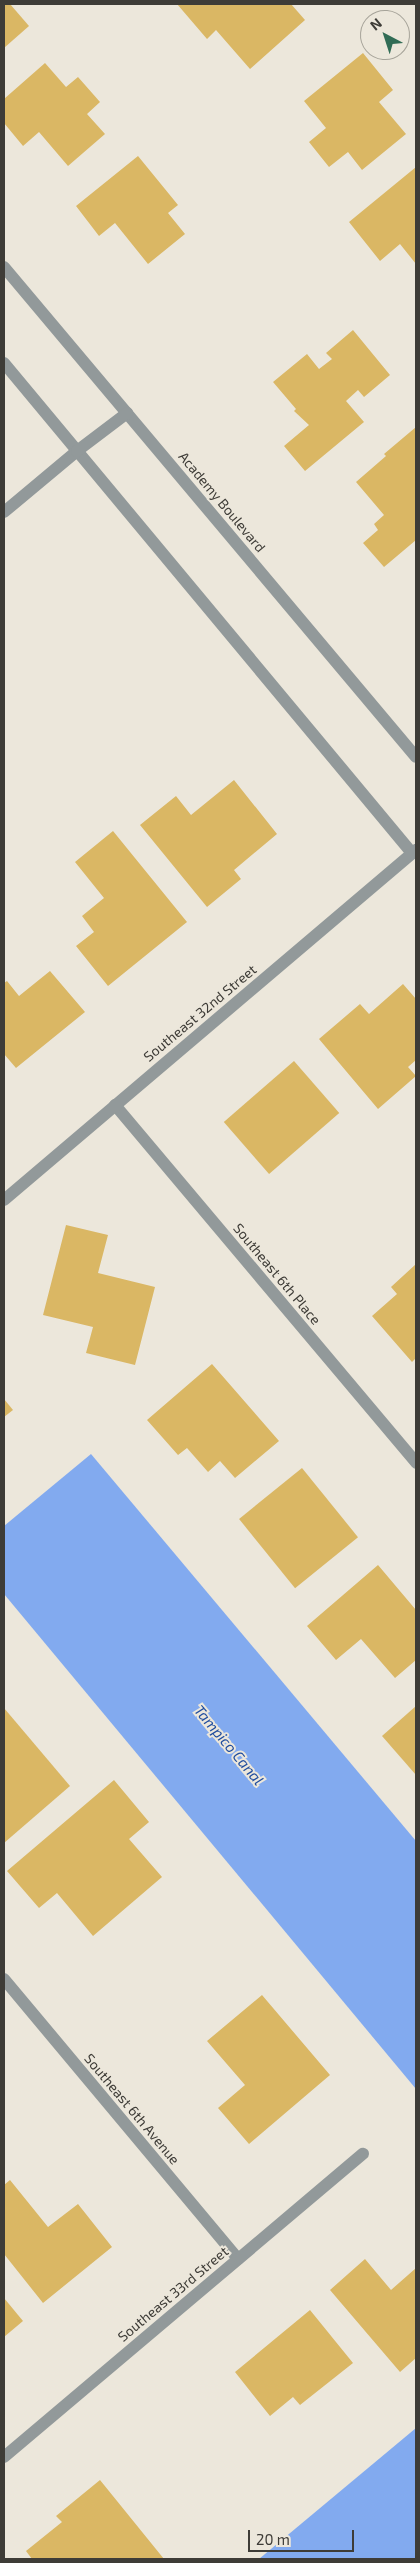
<!DOCTYPE html>
<style>
body{margin:0}
#map{position:relative;width:420px;height:2563px;overflow:hidden;background:#ece7db;font-family:"Exo 2",sans-serif}
div>[style]{position:absolute}
[style*='--x']{left:calc(var(--x)*1px);top:calc(var(--y)*1px);width:calc(var(--w)*1px);rotate:calc(var(--a)*1deg)}
.water>*{inset:0;background:#82aaef}
.building>*{inset:0;background:#dab764;transform-origin:0 0}
.minor>*{height:12px;margin:-6px;padding:0 6px;transform-origin:6px;border-radius:6px;background:#92999a}
span{translate:-50% -50%;white-space:nowrap;text-align:center;line-height:1.15;-webkit-text-stroke:4px #ece7db;paint-order:stroke}
.street-label{font-size:14px;color:#3e3c37}
.water-label{font-size:15px;color:#204d9e;font-style:italic}
.frame{position:absolute;inset:0;border:5px solid #3e3c37;pointer-events:none}
.north{position:absolute;left:360px;top:10px;width:50px;height:50px;box-sizing:border-box;background:#ece7db;border:1px solid #a6a399;border-radius:50%;rotate:320deg;font-size:14px;font-weight:700;line-height:20px;text-align:center;color:#3e3c37}
.north::after{content:'';display:block;margin:auto;width:18px;height:22px;background:#316c55;clip-path:polygon(50% 0,100% 100%,50% 72%,0 100%)}
.scale{position:absolute;left:248px;top:2530px;width:106px;height:22px;box-sizing:border-box;border:2px solid #3e3c37;border-top:0;padding-left:6px;font-size:15px;line-height:18px;white-space:nowrap;color:#3e3c37;-webkit-text-stroke:4px #ece7db;paint-order:stroke}
</style>
<div id="map">
<div class="water">
<i style="clip-path:polygon(91px 1454px,416px 1841px,416px 2089px,4px 1594px,4px 1526px)"></i>
<i style="clip-path:polygon(416px 2428px,416px 2559px,259px 2559px)"></i>
</div>
<div class="building">
<i style="clip-path:polygon(4px 4px,10px 4px,29px 26px,4px 48px)"></i>
<i style="clip-path:polygon(177px 4px,291px 4px,305px 20px,250px 69px,216px 30px,207px 39px)"></i>
<i style="clip-path:polygon(363px 53px,393px 90px,379px 102px,406px 134px,362px 170px,348px 152px,329px 167px,309px 142px,326px 128px,304px 101px)"></i>
<i style="clip-path:polygon(45px 63px,66px 87px,78px 77px,100px 102px,87px 114px,105px 134px,68px 166px,39px 132px,23px 146px,4px 123px,4px 99px)"></i>
<i style="clip-path:polygon(138px 156px,178px 205px,168px 213px,185px 234px,148px 264px,115px 223px,99px 236px,76px 206px)"></i>
<i style="clip-path:polygon(416px 167px,416px 264px,400px 244px,380px 261px,349px 222px)"></i>
<i style="clip-path:polygon(353px 330px,390px 375px,364px 397px,358px 390px,346px 401px,364px 422px,305px 471px,284px 446px,309px 425px,294px 411px,296px 409px,273px 382px,307px 354px,319px 369px,332px 359px,326px 353px)"></i>
<i style="clip-path:polygon(416px 427px,416px 540px,384px 567px,363px 543px,378px 530px,374px 524px,384px 515px,356px 482px,386px 456px,384px 454px)"></i>
<i style="clip-path:polygon(234px 780px,277px 834px,234px 870px,241px 879px,207px 907px,140px 825px,176px 796px,191px 815px)"></i>
<i style="clip-path:polygon(113px 831px,187px 922px,108px 986px,76px 946px,94px 932px,82px 916px,104px 898px,75px 862px)"></i>
<i style="clip-path:polygon(50px 971px,85px 1012px,16px 1068px,4px 1054px,4px 983px,7px 981px,19px 996px)"></i>
<i style="clip-path:polygon(403px 984px,416px 999px,416px 1060px,408px 1067px,416px 1076px,378px 1109px,319px 1039px,360px 1004px,369px 1014px)"></i>
<i style="left:294px;top:1061px;width:69px;height:93px;rotate:49deg"></i>
<i style="clip-path:polygon(66px 1225px,108px 1235px,98px 1273px,155px 1287px,135px 1365px,86px 1353px,93px 1327px,43px 1315px)"></i>
<i style="clip-path:polygon(416px 1264px,416px 1358px,412px 1362px,372px 1316px,397px 1294px,391px 1287px)"></i>
<i style="clip-path:polygon(212px 1364px,279px 1441px,235px 1478px,220px 1461px,208px 1472px,187px 1448px,178px 1455px,147px 1420px)"></i>
<i style="clip-path:polygon(4px 1399px,13px 1410px,4px 1417px)"></i>
<i style="left:302px;top:1468px;width:89px;height:81px;rotate:51deg"></i>
<i style="clip-path:polygon(378px 1565px,416px 1610px,416px 1660px,395px 1678px,361px 1639px,336px 1660px,307px 1626px)"></i>
<i style="clip-path:polygon(416px 1706px,416px 1775px,382px 1736px)"></i>
<i style="clip-path:polygon(4px 1708px,70px 1786px,4px 1843px)"></i>
<i style="clip-path:polygon(114px 1780px,149px 1822px,129px 1839px,162px 1877px,93px 1936px,57px 1893px,39px 1908px,7px 1871px)"></i>
<i style="clip-path:polygon(262px 1995px,330px 2075px,249px 2144px,218px 2108px,245px 2085px,207px 2041px)"></i>
<i style="clip-path:polygon(10px 2180px,48px 2227px,78px 2204px,112px 2247px,43px 2303px,4px 2254px,4px 2185px)"></i>
<i style="clip-path:polygon(365px 2259px,391px 2290px,416px 2268px,416px 2358px,400px 2372px,330px 2290px)"></i>
<i style="clip-path:polygon(4px 2298px,23px 2321px,4px 2337px)"></i>
<i style="clip-path:polygon(310px 2310px,353px 2363px,300px 2405px,293px 2397px,270px 2416px,235px 2372px)"></i>
<i style="clip-path:polygon(100px 2480px,164px 2559px,32px 2559px,26px 2551px,62px 2522px,56px 2516px)"></i>
</div>
<div class="minor">
<i style="--x:4;--y:267;--w:640;--a:49.94"></i>
<i style="--x:4;--y:363;--w:638;--a:50.22"></i>
<i style="--x:4;--y:512;--w:95;--a:-39.9"></i>
<i style="--x:77;--y:451;--w:63;--a:-37.2"></i>
<i style="--x:115;--y:1105;--w:468;--a:49.9"></i>
<i style="--x:4;--y:1200;--w:541;--a:-40.35"></i>
<i style="--x:4;--y:1979;--w:365;--a:50.1"></i>
<i style="--x:4;--y:2457;--w:470;--a:-40.2"></i>
</div>
<div class="street-label">
<span style="left:222px;top:502px;rotate:50deg">Academy Boulevard</span>
<span style="left:200px;top:1013px;rotate:-40deg">Southeast 32nd Street</span>
<span style="left:277px;top:1274px;rotate:50deg">Southeast 6th Place</span>
<span style="left:132px;top:2109px;rotate:50deg">Southeast 6th Avenue</span>
<span style="left:173px;top:2294px;rotate:-40deg">Southeast 33rd Street</span>
</div>
<div class="water-label">
<span style="left:229px;top:1745px;rotate:50deg">Tampico Canal</span>
</div>
<div class="frame"></div>
<div class="north">N</div>
<div class="scale">20 m</div>
</div>
